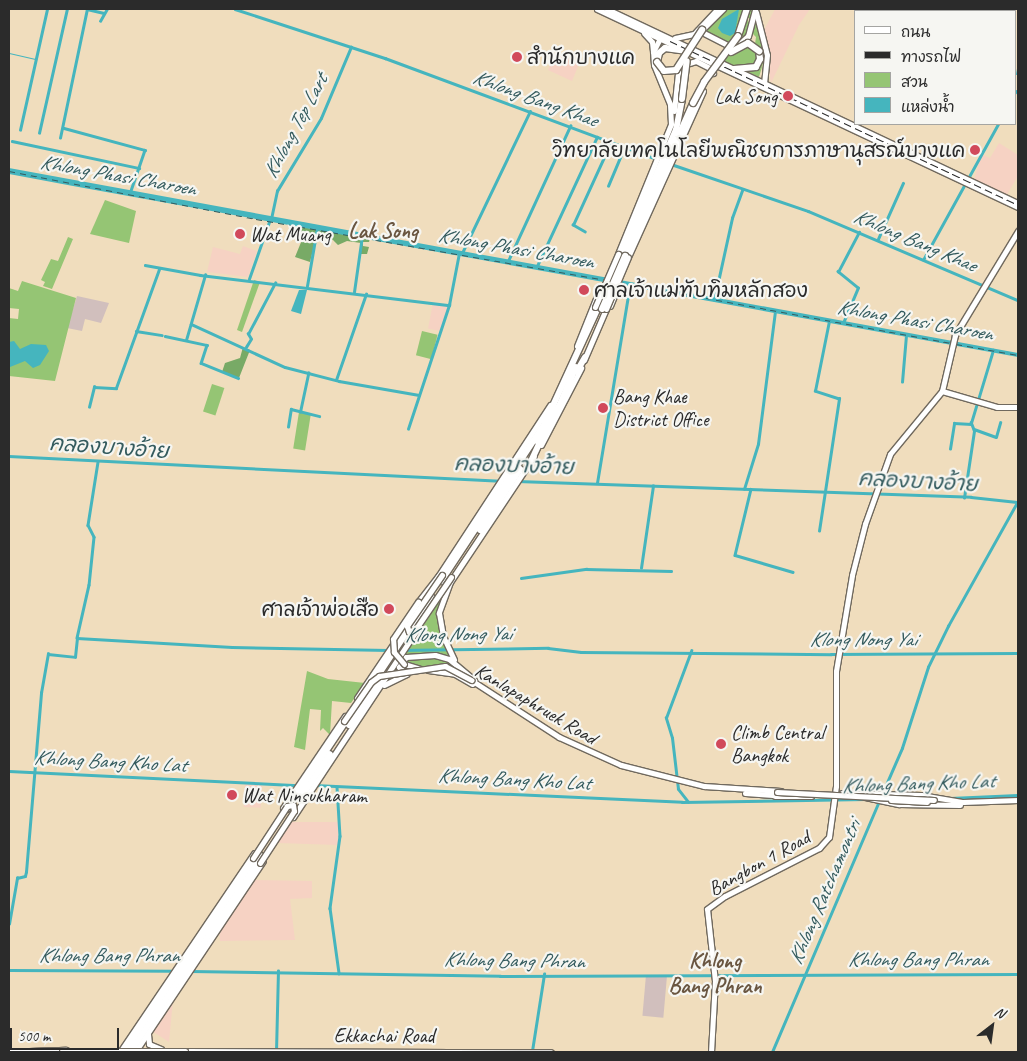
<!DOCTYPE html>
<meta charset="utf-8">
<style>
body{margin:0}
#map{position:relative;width:1027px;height:1061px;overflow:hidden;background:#f0ddbd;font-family:Caveat,"Playpen Sans Thai",sans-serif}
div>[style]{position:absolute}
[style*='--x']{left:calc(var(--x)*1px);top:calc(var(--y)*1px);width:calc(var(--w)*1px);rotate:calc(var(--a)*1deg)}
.built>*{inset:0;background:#f6d2c3;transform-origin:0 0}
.industrial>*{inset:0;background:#d1bfbd;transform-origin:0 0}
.green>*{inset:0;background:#95c574;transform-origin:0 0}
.forest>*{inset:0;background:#78aa66}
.water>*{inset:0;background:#45b5be}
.stream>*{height:1px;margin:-0.5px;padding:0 0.5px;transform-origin:0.5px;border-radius:0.5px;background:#45b5be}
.canal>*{height:2.5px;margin:-1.25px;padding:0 1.25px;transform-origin:1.25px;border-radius:1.25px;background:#45b5be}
.ferry>*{height:1px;margin-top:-0.5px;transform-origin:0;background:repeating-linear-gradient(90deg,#345b5e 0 6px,transparent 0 11px)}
.roads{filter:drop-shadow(1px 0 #70695e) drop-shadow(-1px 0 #70695e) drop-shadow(0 1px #70695e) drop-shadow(0 -1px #70695e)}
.major>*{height:5px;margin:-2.5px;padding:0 2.5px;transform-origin:2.5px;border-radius:2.5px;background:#fff}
.highway>*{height:6px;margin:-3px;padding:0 3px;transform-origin:3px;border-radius:3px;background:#fff}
.rail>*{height:1px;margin-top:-0.5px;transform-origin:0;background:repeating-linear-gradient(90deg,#2b2b2b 0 8px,transparent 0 12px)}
.bridges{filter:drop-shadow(1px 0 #70695e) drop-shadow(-1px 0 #70695e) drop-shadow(0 1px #70695e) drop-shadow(0 -1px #70695e)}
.major-bridge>*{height:5px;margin:-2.5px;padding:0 2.5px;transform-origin:2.5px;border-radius:2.5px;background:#fff}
.highway-bridge>*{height:6px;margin:-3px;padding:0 3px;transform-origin:3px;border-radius:3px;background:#fff}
.dots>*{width:14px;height:14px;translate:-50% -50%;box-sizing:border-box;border:2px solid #f6f6f2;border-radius:50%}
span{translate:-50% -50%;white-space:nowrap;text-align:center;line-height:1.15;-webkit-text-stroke:4.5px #f6f6f2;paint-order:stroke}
.poi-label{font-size:20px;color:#2b2b2b}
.left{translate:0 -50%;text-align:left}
.right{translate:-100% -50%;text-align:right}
.street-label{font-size:20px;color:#2b2b2b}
.water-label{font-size:21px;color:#345b5e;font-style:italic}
.quarter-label{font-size:22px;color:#6a5641;font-weight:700}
.frame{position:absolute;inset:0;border:10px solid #2b2b2b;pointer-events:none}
.legend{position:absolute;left:854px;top:10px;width:162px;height:115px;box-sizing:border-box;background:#f6f6f2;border:1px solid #a5a5a2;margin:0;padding:6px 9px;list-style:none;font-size:15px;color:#2b2b2b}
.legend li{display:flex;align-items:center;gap:10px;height:25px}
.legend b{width:25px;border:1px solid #a5a5a2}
.north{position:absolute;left:967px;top:1001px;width:50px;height:50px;-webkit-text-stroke:4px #f6f6f2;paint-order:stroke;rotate:30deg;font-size:14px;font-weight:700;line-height:20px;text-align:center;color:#2b2b2b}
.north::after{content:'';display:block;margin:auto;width:18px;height:22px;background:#2b2b2b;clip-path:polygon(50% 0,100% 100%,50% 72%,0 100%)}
.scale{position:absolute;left:10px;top:1028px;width:109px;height:22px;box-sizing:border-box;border:2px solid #2b2b2b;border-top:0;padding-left:6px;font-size:15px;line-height:18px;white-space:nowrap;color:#2b2b2b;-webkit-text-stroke:4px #f6f6f2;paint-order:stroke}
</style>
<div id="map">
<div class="built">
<i style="clip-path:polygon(775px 9px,810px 9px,799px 25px,771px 83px,763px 32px)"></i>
<i style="clip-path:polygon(556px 51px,579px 64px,572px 81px,548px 70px)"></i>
<i style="clip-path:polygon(999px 143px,1018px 155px,1018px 176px,1006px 196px,974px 181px,981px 154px,990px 158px)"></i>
<i style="clip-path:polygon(243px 246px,257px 251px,248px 277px,207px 272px,213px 247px,240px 254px)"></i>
<i style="left:433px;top:303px;width:15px;height:26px;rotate:11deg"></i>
<i style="left:245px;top:783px;width:17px;height:24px;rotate:3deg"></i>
<i style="clip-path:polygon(291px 822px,339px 822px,338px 845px,278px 843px)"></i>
<i style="clip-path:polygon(253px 880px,312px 881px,312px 898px,290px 899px,295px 940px,220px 941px,219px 931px)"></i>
<i style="clip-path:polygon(173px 1000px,169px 1042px,152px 1031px)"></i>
</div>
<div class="industrial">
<i style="clip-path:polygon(77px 296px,109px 303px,101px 323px,85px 319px,82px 331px,67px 328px)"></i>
<i style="left:646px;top:975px;width:21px;height:41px;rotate:5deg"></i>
</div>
<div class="green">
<i style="clip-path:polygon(727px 9px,754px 9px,752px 19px,748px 18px,749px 31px,743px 40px,731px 44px,704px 31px)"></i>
<i style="clip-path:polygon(755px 18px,765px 57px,759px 77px,746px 71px,758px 63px,737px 68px,720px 59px,729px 46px,736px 46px,751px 33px,749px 42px,755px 44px,756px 37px,751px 32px)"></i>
<i style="clip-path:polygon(105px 200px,136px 211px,129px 243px,90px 234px)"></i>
<i style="clip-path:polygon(68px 237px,73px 239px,52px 289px,43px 286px,45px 282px,41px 280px,51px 259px,58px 261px)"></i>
<i style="clip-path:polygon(254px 280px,260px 282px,242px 332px,237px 330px)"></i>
<i style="clip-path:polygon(22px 281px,76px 298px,55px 381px,9px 376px,9px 318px,18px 319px,19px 309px,9px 308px,9px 288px,18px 291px)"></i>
<i style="left:422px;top:331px;width:16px;height:25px;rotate:14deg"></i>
<i style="left:212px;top:384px;width:13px;height:29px;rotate:18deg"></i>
<i style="left:299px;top:412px;width:12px;height:37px;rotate:9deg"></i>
<i style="clip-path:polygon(440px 600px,438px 618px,444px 643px,458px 668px,470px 680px,435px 669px,389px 679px)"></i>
<i style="clip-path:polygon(307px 671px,328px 679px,365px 683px,351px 703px,332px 701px,330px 735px,323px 728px,320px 731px,321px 710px,310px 709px,305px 750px,294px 747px)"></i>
</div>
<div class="forest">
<i style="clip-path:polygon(302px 227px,370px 239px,369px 242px,363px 242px,363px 246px,369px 247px,367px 254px,360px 254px,361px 243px,347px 241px,338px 245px,333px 240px,317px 234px,310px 262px,295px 257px,304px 235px,300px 234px)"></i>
<i style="clip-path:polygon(243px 347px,250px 350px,239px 378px,222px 372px,225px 363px,240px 358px)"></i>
</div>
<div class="water">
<i style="clip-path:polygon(739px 9px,735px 33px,730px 36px,722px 33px,718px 28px,722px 19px)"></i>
<i style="clip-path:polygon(9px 168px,1018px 353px,1018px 357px,73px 186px,9px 174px)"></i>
<i style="clip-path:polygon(299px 290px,307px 290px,301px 314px,291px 311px)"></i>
<i style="clip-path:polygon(14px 341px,20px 349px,31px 344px,46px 345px,49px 351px,40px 365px,33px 368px,25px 361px,10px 367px,9px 342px)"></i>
</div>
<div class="stream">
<i style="--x:9;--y:53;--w:28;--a:13"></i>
<i style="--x:1016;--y:74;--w:11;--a:-80"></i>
</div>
<div class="canal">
<i style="--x:87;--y:9;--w:17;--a:13"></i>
<i style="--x:235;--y:9;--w:158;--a:18.1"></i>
<i style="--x:385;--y:58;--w:289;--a:20.4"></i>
<i style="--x:889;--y:9;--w:4;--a:34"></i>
<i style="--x:989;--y:11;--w:2;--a:-63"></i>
<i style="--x:100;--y:21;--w:14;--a:-60"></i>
<i style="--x:1016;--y:91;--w:3;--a:45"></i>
<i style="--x:64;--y:128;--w:84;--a:15.2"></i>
<i style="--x:145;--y:150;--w:43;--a:108.9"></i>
<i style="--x:20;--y:130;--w:124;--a:-77.4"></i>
<i style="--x:39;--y:133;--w:127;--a:-77.3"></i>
<i style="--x:60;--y:138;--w:132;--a:-78.2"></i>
<i style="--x:12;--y:141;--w:130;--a:12"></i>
<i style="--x:671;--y:164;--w:145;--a:18.9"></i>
<i style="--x:808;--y:211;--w:228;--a:23"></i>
<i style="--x:608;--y:186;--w:41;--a:-67.2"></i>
<i style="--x:271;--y:219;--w:29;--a:-78"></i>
<i style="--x:277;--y:191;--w:85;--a:-58.9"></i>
<i style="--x:321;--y:118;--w:77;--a:-67.1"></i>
<i style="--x:585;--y:232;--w:14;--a:-150"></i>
<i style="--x:573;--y:225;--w:91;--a:-65.4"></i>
<i style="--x:878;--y:239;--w:61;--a:-65.9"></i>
<i style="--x:462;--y:253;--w:157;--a:-64.4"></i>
<i style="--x:923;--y:260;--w:155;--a:-61.1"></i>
<i style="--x:508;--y:261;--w:149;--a:-65.3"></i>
<i style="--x:145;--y:265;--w:56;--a:10.3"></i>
<i style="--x:200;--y:275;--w:251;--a:6.9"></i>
<i style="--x:537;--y:266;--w:142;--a:-65.1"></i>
<i style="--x:249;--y:279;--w:64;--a:-70.7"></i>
<i style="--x:307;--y:286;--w:59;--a:-80.2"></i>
<i style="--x:354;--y:292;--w:57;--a:-81.9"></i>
<i style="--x:714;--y:300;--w:84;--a:-77.6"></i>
<i style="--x:732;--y:218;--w:30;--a:-70"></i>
<i style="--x:843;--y:323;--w:38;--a:-67"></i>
<i style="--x:858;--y:288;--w:26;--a:-141"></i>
<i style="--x:838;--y:272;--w:45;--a:-62.3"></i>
<i style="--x:191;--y:324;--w:103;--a:24.6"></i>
<i style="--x:285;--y:367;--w:56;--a:14.5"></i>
<i style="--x:339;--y:381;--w:81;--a:9.9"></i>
<i style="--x:136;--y:331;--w:26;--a:9"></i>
<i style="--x:165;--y:336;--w:43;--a:12.1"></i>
<i style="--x:207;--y:345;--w:19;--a:108"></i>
<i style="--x:201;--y:363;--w:40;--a:22"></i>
<i style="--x:186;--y:340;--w:68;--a:-73.7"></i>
<i style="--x:246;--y:347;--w:9;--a:-58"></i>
<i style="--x:251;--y:339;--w:6;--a:-121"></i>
<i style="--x:248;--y:334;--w:58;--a:-62.1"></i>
<i style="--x:336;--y:380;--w:91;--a:-70.8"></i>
<i style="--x:902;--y:382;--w:47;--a:-85.1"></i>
<i style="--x:89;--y:407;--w:21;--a:-76"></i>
<i style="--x:94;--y:387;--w:22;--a:3"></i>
<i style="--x:116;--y:388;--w:127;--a:-70.1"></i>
<i style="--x:300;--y:412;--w:40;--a:-78"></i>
<i style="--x:288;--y:427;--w:18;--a:-81"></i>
<i style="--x:291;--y:409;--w:29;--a:14"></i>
<i style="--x:408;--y:429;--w:131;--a:-71.7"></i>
<i style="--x:449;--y:305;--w:53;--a:-79.1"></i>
<i style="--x:974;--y:429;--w:23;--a:20"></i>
<i style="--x:996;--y:437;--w:15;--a:-74"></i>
<i style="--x:950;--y:449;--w:26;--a:-81"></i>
<i style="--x:954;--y:423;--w:17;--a:3"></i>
<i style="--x:9;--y:456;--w:491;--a:2.9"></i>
<i style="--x:98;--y:462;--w:64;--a:99"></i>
<i style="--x:88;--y:525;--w:13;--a:63"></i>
<i style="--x:94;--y:537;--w:48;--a:95.9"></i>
<i style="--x:89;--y:585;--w:54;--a:102.8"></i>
<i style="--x:77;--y:638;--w:155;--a:3.3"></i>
<i style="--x:232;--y:647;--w:156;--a:1.1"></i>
<i style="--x:517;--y:481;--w:454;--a:2"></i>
<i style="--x:971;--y:497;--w:46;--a:6.2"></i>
<i style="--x:597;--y:483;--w:202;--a:-80.6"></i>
<i style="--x:744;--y:489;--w:47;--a:-72.7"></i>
<i style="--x:758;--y:444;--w:134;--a:-82.7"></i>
<i style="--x:751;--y:489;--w:68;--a:103.6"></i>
<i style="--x:735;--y:555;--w:60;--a:16.3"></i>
<i style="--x:964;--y:498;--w:68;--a:-81.5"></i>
<i style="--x:974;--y:431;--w:9;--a:-111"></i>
<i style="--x:971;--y:423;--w:76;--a:-73.2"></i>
<i style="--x:819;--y:531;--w:134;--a:-81.4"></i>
<i style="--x:839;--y:399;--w:25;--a:-162"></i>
<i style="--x:815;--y:391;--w:71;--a:-78.7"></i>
<i style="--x:641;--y:568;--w:83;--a:-81.7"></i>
<i style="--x:521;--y:578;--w:66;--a:-7.9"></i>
<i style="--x:586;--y:569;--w:85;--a:1.3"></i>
<i style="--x:396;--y:650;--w:152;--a:-0.8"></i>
<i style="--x:548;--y:648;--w:33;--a:7"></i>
<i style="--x:581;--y:652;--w:250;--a:0.5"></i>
<i style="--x:831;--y:654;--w:187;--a:-0.3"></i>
<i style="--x:9;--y:771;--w:289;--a:2.8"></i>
<i style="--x:314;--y:785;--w:368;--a:2.6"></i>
<i style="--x:682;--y:802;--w:183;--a:-0.9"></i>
<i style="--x:337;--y:787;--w:49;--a:86.5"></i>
<i style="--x:340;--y:836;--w:73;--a:97.9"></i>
<i style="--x:330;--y:908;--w:66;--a:82.1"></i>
<i style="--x:882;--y:794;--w:50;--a:-66.5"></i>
<i style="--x:902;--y:748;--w:85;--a:-72.2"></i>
<i style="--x:928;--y:667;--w:46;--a:-64"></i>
<i style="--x:948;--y:626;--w:143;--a:-60.8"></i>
<i style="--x:950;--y:798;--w:68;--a:-2.5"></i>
<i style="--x:688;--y:802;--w:16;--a:-128"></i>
<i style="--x:678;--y:789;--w:51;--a:-96.7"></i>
<i style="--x:672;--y:738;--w:21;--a:-107"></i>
<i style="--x:666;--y:718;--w:72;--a:-69.5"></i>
<i style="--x:9;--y:924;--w:47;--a:-80.1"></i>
<i style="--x:17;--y:878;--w:8;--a:-14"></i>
<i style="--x:25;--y:876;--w:4;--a:-76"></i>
<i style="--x:26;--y:872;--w:180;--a:-85.2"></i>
<i style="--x:41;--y:693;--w:40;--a:-80"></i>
<i style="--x:48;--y:654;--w:27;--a:6"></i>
<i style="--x:75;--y:657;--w:19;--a:-84"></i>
<i style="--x:9;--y:970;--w:164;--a:0.3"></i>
<i style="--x:191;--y:971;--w:309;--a:0.9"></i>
<i style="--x:500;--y:976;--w:518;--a:-0.22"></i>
<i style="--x:532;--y:1051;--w:78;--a:-81.1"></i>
<i style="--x:276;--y:1052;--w:81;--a:-88.6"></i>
<i style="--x:772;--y:1052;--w:273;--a:-66.9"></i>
</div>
<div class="ferry">
<i style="--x:9;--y:171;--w:252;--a:11"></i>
<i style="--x:256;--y:219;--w:354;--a:9.9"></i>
<i style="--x:619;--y:282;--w:339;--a:10.4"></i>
<i style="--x:956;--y:344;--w:63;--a:10.1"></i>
</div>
<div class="roads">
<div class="major">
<i style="--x:597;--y:9;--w:465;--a:25.2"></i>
<i style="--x:607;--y:9;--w:454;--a:25.3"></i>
<i style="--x:756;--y:12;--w:44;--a:75.7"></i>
<i style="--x:767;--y:55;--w:28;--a:96"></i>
<i style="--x:698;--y:30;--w:34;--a:27"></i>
<i style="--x:728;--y:45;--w:11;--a:-5"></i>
<i style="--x:739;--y:44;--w:12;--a:-42"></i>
<i style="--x:748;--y:36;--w:28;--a:-75"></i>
<i style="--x:644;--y:33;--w:12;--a:48"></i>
<i style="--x:652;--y:42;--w:9;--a:84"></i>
<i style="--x:675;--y:38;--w:19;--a:-12"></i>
<i style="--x:694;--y:34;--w:34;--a:-47"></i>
<i style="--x:674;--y:111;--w:39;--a:-84"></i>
<i style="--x:678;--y:72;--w:9;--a:-54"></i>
<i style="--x:683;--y:65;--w:14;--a:-17"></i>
<i style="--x:696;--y:61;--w:16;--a:27"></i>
<i style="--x:710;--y:68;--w:6;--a:59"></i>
<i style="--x:618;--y:254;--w:140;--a:-67.8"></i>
<i style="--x:671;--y:124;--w:20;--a:-93"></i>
<i style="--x:670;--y:104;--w:42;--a:-112.3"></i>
<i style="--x:654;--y:65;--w:13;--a:-94"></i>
<i style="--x:653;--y:52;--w:18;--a:-63"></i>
<i style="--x:628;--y:257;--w:182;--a:-65.7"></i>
<i style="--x:601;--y:288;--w:15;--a:11"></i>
<i style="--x:616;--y:291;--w:16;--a:112"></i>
<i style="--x:577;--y:346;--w:54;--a:-68.2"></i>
<i style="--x:584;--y:360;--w:56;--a:-66.7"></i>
<i style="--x:942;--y:391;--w:57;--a:16.2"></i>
<i style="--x:997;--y:407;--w:21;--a:0"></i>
<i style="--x:541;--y:445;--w:87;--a:-62.5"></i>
<i style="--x:437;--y:578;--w:207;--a:-56.8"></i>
<i style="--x:450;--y:582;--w:151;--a:-56.3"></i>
<i style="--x:450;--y:582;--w:33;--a:110"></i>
<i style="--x:439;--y:613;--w:23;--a:80"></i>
<i style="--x:443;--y:636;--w:26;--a:65"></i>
<i style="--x:418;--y:602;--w:34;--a:-52"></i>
<i style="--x:404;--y:664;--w:17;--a:17"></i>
<i style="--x:428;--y:670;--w:27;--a:8"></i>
<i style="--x:455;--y:674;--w:20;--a:30"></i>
<i style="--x:406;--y:674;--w:10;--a:-135"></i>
<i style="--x:399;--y:667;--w:12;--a:-55"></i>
<i style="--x:406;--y:657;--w:29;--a:-4"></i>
<i style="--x:435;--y:655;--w:15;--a:16"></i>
<i style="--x:449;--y:659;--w:33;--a:40"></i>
<i style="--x:471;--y:680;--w:105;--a:32.9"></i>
<i style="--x:559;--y:737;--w:68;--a:24.3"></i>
<i style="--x:621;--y:765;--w:86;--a:14.2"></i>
<i style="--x:704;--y:786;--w:77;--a:3.7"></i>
<i style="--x:384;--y:685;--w:25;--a:-26"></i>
<i style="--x:357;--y:698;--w:92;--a:-56.1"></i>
<i style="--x:745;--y:793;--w:31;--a:4"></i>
<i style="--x:842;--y:793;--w:79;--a:1.5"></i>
<i style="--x:921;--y:795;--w:43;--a:9.5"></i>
<i style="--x:963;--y:802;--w:55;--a:-2.1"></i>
<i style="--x:775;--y:796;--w:36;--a:0"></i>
<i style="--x:865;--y:797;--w:35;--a:12"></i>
<i style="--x:899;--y:804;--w:61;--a:0.9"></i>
<i style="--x:283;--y:808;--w:111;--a:-56"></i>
<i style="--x:293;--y:817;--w:227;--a:-56.5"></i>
<i style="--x:148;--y:1034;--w:10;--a:84"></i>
<i style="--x:149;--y:1044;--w:13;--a:23"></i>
<i style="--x:9;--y:1051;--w:22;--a:0"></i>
<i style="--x:29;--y:1051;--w:37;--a:-2"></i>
<i style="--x:185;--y:1051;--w:366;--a:0.2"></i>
<i style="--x:120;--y:1052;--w:240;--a:-56"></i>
<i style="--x:135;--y:1052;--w:230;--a:-56.2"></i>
<i style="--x:711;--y:1052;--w:71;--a:-86.8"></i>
<i style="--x:715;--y:981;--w:72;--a:-96.3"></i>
<i style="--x:707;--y:909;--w:22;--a:-36"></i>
<i style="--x:725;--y:896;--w:106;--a:-27.1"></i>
<i style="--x:819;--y:848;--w:15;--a:-48"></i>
<i style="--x:829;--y:837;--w:51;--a:-82.2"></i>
<i style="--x:836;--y:786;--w:115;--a:-90"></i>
<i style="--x:836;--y:671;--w:97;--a:-80.5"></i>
<i style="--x:852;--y:575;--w:53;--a:-75.7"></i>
<i style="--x:865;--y:524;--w:74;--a:-70.3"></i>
<i style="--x:890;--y:454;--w:82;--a:-50.5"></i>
<i style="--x:942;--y:391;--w:57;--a:-76.9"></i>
<i style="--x:955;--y:335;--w:122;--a:-58.8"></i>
</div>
<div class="highway">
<i style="--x:702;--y:30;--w:30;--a:-45"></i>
<i style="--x:738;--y:36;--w:28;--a:-72"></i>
<i style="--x:657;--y:62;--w:9;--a:-77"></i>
<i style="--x:659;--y:53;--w:8;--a:-40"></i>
<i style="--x:665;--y:48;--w:22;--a:8"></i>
<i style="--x:734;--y:69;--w:22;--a:-5"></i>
<i style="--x:756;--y:67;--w:9;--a:-63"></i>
<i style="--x:760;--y:59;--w:8;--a:-97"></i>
<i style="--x:621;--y:255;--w:137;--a:-66.3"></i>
<i style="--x:676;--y:130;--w:32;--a:-79"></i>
<i style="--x:625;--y:256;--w:167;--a:-66"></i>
<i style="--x:577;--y:371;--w:16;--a:-60"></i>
<i style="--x:538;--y:442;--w:46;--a:-60.1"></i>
<i style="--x:561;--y:402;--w:38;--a:-67"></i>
<i style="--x:532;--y:459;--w:21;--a:-65"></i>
<i style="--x:480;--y:530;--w:73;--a:-56.7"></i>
<i style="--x:441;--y:581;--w:189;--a:-56.6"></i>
<i style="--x:545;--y:423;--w:127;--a:-65.3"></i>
<i style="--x:374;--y:681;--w:102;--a:-56.2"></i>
<i style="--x:349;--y:725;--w:58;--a:-56.3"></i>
<i style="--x:303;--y:794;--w:48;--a:-56"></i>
<i style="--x:287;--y:809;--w:110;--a:-56.2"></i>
<i style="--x:124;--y:1052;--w:240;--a:-56"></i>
<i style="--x:130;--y:1052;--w:236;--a:-56"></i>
</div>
</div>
<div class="rail">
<i style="--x:670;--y:41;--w:385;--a:25.2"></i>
</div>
<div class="bridges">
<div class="major-bridge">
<i style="--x:595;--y:307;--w:58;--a:-66.5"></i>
<i style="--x:606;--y:309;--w:56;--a:-67.1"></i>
<i style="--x:442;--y:575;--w:62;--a:124.5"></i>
<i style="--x:407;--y:626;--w:6;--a:72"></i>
<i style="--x:409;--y:632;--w:6;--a:-18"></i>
<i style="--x:415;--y:630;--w:64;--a:-55.8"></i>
<i style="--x:404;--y:664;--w:16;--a:-130"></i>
<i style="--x:394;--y:652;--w:13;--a:-94"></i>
<i style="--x:393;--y:639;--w:45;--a:-56"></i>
<i style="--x:344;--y:721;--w:47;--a:-55.3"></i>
<i style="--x:371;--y:682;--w:10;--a:-37"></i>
<i style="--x:379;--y:676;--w:67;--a:-8.6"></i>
<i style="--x:445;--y:666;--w:30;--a:28"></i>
<i style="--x:777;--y:792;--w:157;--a:2.9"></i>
<i style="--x:891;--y:800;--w:36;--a:3"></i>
<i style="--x:253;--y:858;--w:62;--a:-56.8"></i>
<i style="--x:287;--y:806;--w:6;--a:-9"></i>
<i style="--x:293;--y:805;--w:6;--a:81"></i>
<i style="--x:294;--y:811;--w:62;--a:123.2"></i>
<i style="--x:62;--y:1051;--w:123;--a:0"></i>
</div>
<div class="highway-bridge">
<i style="--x:731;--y:52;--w:19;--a:-28"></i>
<i style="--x:748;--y:43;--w:14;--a:36"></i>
<i style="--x:657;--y:62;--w:11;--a:52"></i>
<i style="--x:664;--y:71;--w:12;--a:-5"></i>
<i style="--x:676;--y:70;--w:48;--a:-57"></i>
<i style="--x:682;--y:99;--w:38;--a:-83"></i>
<i style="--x:693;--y:103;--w:24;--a:-62"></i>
<i style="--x:704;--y:82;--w:57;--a:-53.5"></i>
<i style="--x:602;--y:309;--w:58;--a:-66.5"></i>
</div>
</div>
<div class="dots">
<i style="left:517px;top:57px;background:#d1495b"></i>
<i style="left:788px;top:96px;background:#d1495b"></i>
<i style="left:975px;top:150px;background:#d1495b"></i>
<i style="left:240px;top:234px;background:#d1495b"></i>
<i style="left:584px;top:290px;background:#d1495b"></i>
<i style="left:603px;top:408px;background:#d1495b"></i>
<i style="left:389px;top:609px;background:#d1495b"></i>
<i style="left:721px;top:744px;background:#d1495b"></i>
<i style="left:232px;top:795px;background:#d1495b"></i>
</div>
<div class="poi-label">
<span class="left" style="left:527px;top:57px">สำนักบางแค</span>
<span class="right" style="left:777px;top:96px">Lak Song</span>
<span class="right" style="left:965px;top:150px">วิทยาลัยเทคโนโลยีพณิชยการภาษานุสรณ์บางแค</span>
<span class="left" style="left:250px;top:234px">Wat Muang</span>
<span class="left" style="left:594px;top:290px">ศาลเจ้าแม่ทับทิมหลักสอง</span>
<span class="left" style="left:613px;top:408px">Bang Khae<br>District Office</span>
<span class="right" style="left:379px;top:609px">ศาลเจ้าพ่อเสือ</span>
<span class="left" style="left:731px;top:744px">Climb Central<br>Bangkok</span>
<span class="left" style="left:242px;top:795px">Wat Ninsukharam</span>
</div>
<div class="street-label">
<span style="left:536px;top:704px;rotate:31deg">Kanlapaphruek Road</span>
<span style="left:759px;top:863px;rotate:-29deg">Bangbon 1 Road</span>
<span style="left:384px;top:1035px">Ekkachai Road</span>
</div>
<div class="water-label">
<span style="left:535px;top:98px;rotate:20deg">Khlong Bang Khae</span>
<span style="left:295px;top:126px;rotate:-62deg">Khlong Tep Lart</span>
<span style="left:118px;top:175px;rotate:10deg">Khlong Phasi Charoen</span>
<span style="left:915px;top:240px;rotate:23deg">Khlong Bang Khae</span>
<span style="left:516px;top:248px;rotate:10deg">Khlong Phasi Charoen</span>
<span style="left:915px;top:320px;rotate:10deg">Khlong Phasi Charoen</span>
<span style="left:109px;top:447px;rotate:4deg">คลองบางอ้าย</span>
<span style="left:514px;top:465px;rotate:2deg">คลองบางอ้าย</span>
<span style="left:918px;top:481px;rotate:3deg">คลองบางอ้าย</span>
<span style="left:458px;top:634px;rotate:-1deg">Klong Nong Yai</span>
<span style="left:863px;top:639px">Klong Nong Yai</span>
<span style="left:110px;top:761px;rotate:3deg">Khlong Bang Kho Lat</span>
<span style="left:514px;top:779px;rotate:3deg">Khlong Bang Kho Lat</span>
<span style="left:918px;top:783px;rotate:-2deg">Khlong Bang Kho Lat</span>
<span style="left:824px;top:892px;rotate:-67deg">Khlong Ratchamontri</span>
<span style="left:109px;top:955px">Khlong Bang Phran</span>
<span style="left:918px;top:959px">Khlong Bang Phran</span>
<span style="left:514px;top:960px;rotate:1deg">Khlong Bang Phran</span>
</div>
<div class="quarter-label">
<span style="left:383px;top:232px">Lak Song</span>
<span style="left:715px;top:974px">Khlong<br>Bang Phran</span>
</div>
<div class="frame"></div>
<ul class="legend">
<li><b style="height:6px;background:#fff"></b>ถนน</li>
<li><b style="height:6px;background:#2b2b2b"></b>ทางรถไฟ</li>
<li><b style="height:14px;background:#95c574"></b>สวน</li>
<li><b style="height:14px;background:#45b5be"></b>แหล่งน้ำ</li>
</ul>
<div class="north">N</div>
<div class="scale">500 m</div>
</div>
